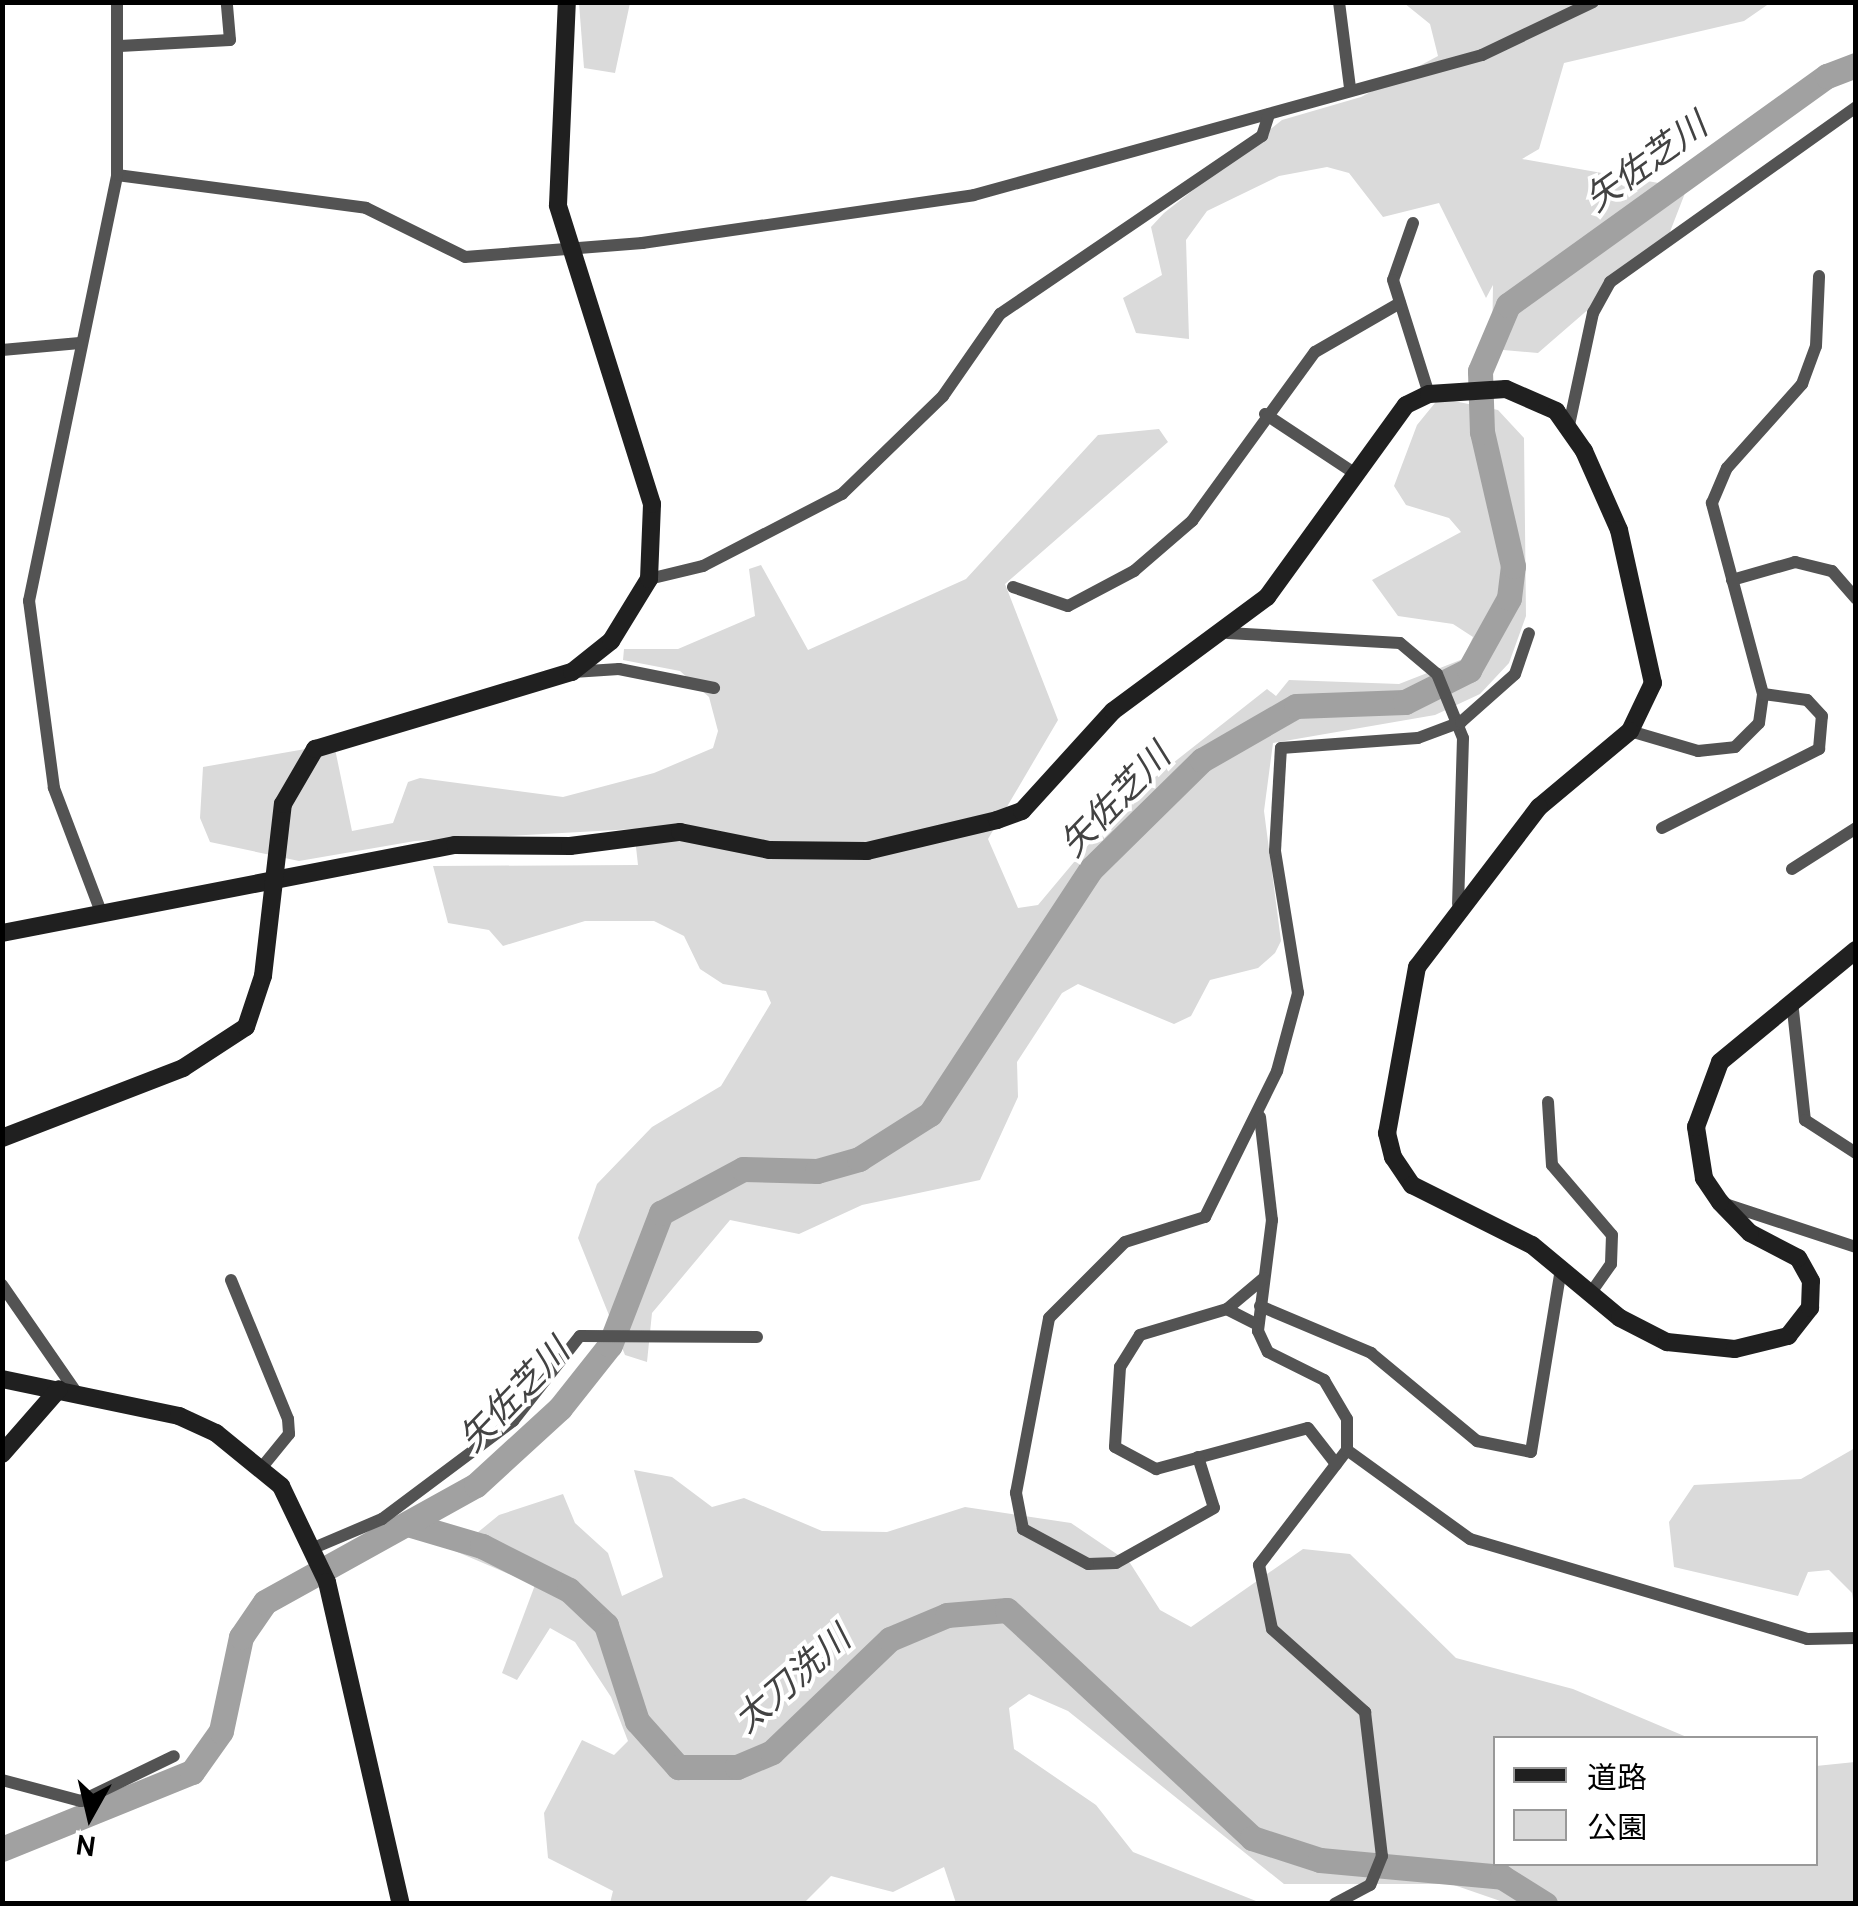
<!DOCTYPE html>
<meta charset="utf-8">
<style>
body{margin:0}
#map{position:relative;width:1858px;height:1906px;overflow:hidden;background:#fff;font-family:Cabin,"Noto Sans JP",sans-serif}
div>[style]{position:absolute}
[style*='--x']{left:calc(var(--x)*1px);top:calc(var(--y)*1px);width:calc(var(--w)*1px);rotate:calc(var(--a)*1deg)}
.green>*{inset:0;background:#dadada}
.river>*{height:25px;margin:-12.5px;padding:0 12.5px;transform-origin:12.5px;border-radius:12.5px;background:#a1a1a1}
.street>*{height:12px;margin:-6px;padding:0 6px;transform-origin:6px;border-radius:6px;background:#535353}
.secondary>*{height:18px;margin:-9px;padding:0 9px;transform-origin:9px;border-radius:9px;background:#202020}
span{translate:-50% -50%;white-space:nowrap;text-align:center;line-height:1.15;-webkit-text-stroke:8px #fff;paint-order:stroke}
.water-label{font-size:35px;color:#424242;font-style:italic}
.frame{position:absolute;inset:0;border:5px solid #000;pointer-events:none}
.legend{position:absolute;left:1493px;top:1736px;width:325px;height:130px;box-sizing:border-box;background:#fff;border:2px solid #999;margin:0;padding:12px 18px;list-style:none;font-size:30px;color:#000}
.legend li{display:flex;align-items:center;gap:20px;height:50px}
.legend b{width:50px;border:2px solid #999}
.north{position:absolute;left:40px;top:1766px;width:100px;height:100px;-webkit-text-stroke:8px #fff;paint-order:stroke;rotate:188deg;font-size:28px;font-weight:700;line-height:40px;text-align:center;color:#000}
.north::after{content:'';display:block;margin:auto;width:35px;height:45px;background:#000;clip-path:polygon(50% 0,100% 100%,50% 72%,0 100%)}
</style>
<div id="map">
<div class="green">
<i style="clip-path:polygon(579px 3px,630px 3px,615px 73px,584px 68px)"></i>
<i style="clip-path:polygon(1404px 3px,1770px 3px,1744px 21px,1564px 63px,1539px 149px,1522px 159px,1687px 188px,1666px 242px,1538px 353px,1492px 349px,1493px 285px,1486px 298px,1439px 203px,1383px 217px,1349px 173px,1327px 167px,1279px 176px,1207px 211px,1186px 240px,1189px 339px,1136px 333px,1123px 298px,1162px 275px,1151px 227px,1164px 213px,1282px 120px,1361px 97px,1438px 56px,1430px 24px)"></i>
<i style="clip-path:polygon(1439px 398px,1498px 410px,1524px 438px,1526px 616px,1509px 663px,1480px 694px,1435px 715px,1273px 743px,1264px 811px,1281px 941px,1275px 953px,1258px 968px,1210px 980px,1191px 1016px,1174px 1024px,1078px 984px,1062px 993px,1017px 1062px,1018px 1097px,980px 1180px,862px 1205px,799px 1234px,730px 1220px,652px 1313px,647px 1362px,625px 1355px,578px 1238px,597px 1184px,652px 1127px,721px 1086px,771px 1003px,766px 991px,723px 984px,700px 969px,684px 936px,654px 921px,585px 921px,503px 946px,489px 930px,448px 923px,433px 866px,638px 865px,634px 829px,415px 841px,299px 861px,210px 842px,200px 818px,203px 767px,334px 744px,352px 831px,393px 823px,408px 782px,420px 778px,563px 797px,654px 773px,713px 748px,718px 731px,709px 697px,680px 671px,623px 660px,624px 649px,678px 649px,755px 616px,749px 569px,761px 565px,808px 650px,966px 579px,1098px 435px,1159px 429px,1168px 442px,1005px 584px,1058px 720px,988px 839px,1018px 908px,1038px 905px,1126px 800px,1267px 689px,1276px 696px,1289px 680px,1399px 684px,1463px 659px,1473px 637px,1453px 624px,1398px 616px,1372px 580px,1461px 532px,1449px 518px,1406px 505px,1394px 486px,1417px 425px)"></i>
<i style="clip-path:polygon(1855px 1448px,1855px 1612px,1852px 1593px,1829px 1570px,1808px 1572px,1798px 1596px,1674px 1567px,1669px 1522px,1694px 1485px,1801px 1479px)"></i>
<i style="clip-path:polygon(634px 1470px,672px 1477px,712px 1507px,744px 1498px,822px 1531px,887px 1532px,965px 1507px,1071px 1523px,1130px 1563px,1160px 1610px,1191px 1627px,1303px 1549px,1350px 1554px,1456px 1658px,1573px 1689px,1689px 1738px,1496px 1738px,1496px 1864px,1816px 1864px,1816px 1766px,1855px 1762px,1855px 1903px,1509px 1904px,1451px 1884px,1284px 1884px,1068px 1711px,1029px 1694px,1009px 1708px,1014px 1749px,1096px 1805px,1133px 1852px,1261px 1903px,956px 1903px,944px 1867px,893px 1892px,831px 1876px,804px 1903px,610px 1903px,613px 1891px,548px 1858px,544px 1813px,582px 1740px,614px 1755px,628px 1741px,611px 1697px,575px 1642px,550px 1628px,517px 1680px,502px 1673px,535px 1585px,455px 1551px,499px 1515px,563px 1494px,575px 1523px,608px 1553px,622px 1596px,663px 1577px)"></i>
</div>
<div class="river">
<i style="--x:411;--y:1525;--w:74;--a:16.5"></i>
<i style="--x:482;--y:1546;--w:97;--a:26.8"></i>
<i style="--x:569;--y:1590;--w:51;--a:43.4"></i>
<i style="--x:606;--y:1625;--w:101;--a:72.1"></i>
<i style="--x:637;--y:1721;--w:62;--a:48.3"></i>
<i style="--x:678;--y:1767;--w:59;--a:0"></i>
<i style="--x:737;--y:1767;--w:38;--a:-23"></i>
<i style="--x:772;--y:1752;--w:163;--a:-43.8"></i>
<i style="--x:890;--y:1639;--w:62;--a:-22.8"></i>
<i style="--x:947;--y:1615;--w:60;--a:-4.8"></i>
<i style="--x:1007;--y:1610;--w:335;--a:42.9"></i>
<i style="--x:1252;--y:1838;--w:71;--a:17.9"></i>
<i style="--x:1320;--y:1860;--w:183;--a:5.3"></i>
<i style="--x:1502;--y:1877;--w:51;--a:32.1"></i>
<i style="--x:2;--y:1849;--w:205;--a:-22.1"></i>
<i style="--x:192;--y:1772;--w:50;--a:-54.7"></i>
<i style="--x:221;--y:1731;--w:96;--a:-78"></i>
<i style="--x:241;--y:1637;--w:42;--a:-55.6"></i>
<i style="--x:265;--y:1602;--w:241;--a:-29"></i>
<i style="--x:476;--y:1485;--w:114;--a:-42.5"></i>
<i style="--x:560;--y:1408;--w:80;--a:-51.6"></i>
<i style="--x:610;--y:1345;--w:142;--a:-68.9"></i>
<i style="--x:661;--y:1213;--w:93;--a:-28.2"></i>
<i style="--x:743;--y:1169;--w:74;--a:1.5"></i>
<i style="--x:817;--y:1171;--w:44;--a:-15.9"></i>
<i style="--x:859;--y:1159;--w:84;--a:-32.4"></i>
<i style="--x:930;--y:1114;--w:293;--a:-56.7"></i>
<i style="--x:1091;--y:869;--w:156;--a:-44.5"></i>
<i style="--x:1202;--y:760;--w:108;--a:-29.9"></i>
<i style="--x:1296;--y:706;--w:109;--a:-2.1"></i>
<i style="--x:1405;--y:702;--w:72;--a:-26.6"></i>
<i style="--x:1469;--y:670;--w:82;--a:-60.9"></i>
<i style="--x:1509;--y:598;--w:32;--a:-83"></i>
<i style="--x:1513;--y:566;--w:138;--a:-103"></i>
<i style="--x:1482;--y:432;--w:61;--a:-91.9"></i>
<i style="--x:1480;--y:371;--w:72;--a:-67"></i>
<i style="--x:1508;--y:305;--w:393;--a:-35.7"></i>
<i style="--x:1827;--y:76;--w:31;--a:-21"></i>
</div>
<div class="street">
<i style="--x:1339;--y:2;--w:87;--a:82.7"></i>
<i style="--x:120;--y:46;--w:110;--a:-3.1"></i>
<i style="--x:230;--y:40;--w:38;--a:-95"></i>
<i style="--x:117;--y:175;--w:251;--a:7.5"></i>
<i style="--x:366;--y:208;--w:110;--a:26.3"></i>
<i style="--x:465;--y:257;--w:178;--a:-4.5"></i>
<i style="--x:642;--y:243;--w:335;--a:-8.2"></i>
<i style="--x:974;--y:195;--w:527;--a:-15.41"></i>
<i style="--x:1482;--y:55;--w:123;--a:-25.5"></i>
<i style="--x:1413;--y:223;--w:60;--a:109.3"></i>
<i style="--x:1393;--y:280;--w:120;--a:72.5"></i>
<i style="--x:2;--y:350;--w:78;--a:-5.1"></i>
<i style="--x:1265;--y:414;--w:107;--a:33.5"></i>
<i style="--x:1569;--y:425;--w:115;--a:-77.9"></i>
<i style="--x:1593;--y:313;--w:35;--a:-61"></i>
<i style="--x:1610;--y:282;--w:302;--a:-35.4"></i>
<i style="--x:649;--y:579;--w:56;--a:-13.5"></i>
<i style="--x:703;--y:566;--w:157;--a:-27.4"></i>
<i style="--x:842;--y:494;--w:141;--a:-44.1"></i>
<i style="--x:943;--y:396;--w:100;--a:-55.2"></i>
<i style="--x:1000;--y:314;--w:317;--a:-34.2"></i>
<i style="--x:1262;--y:136;--w:23;--a:-72"></i>
<i style="--x:1732;--y:580;--w:66;--a:-15.9"></i>
<i style="--x:1795;--y:562;--w:38;--a:14"></i>
<i style="--x:1832;--y:571;--w:37;--a:49"></i>
<i style="--x:1013;--y:587;--w:58;--a:19.1"></i>
<i style="--x:1068;--y:606;--w:75;--a:-27.9"></i>
<i style="--x:1134;--y:571;--w:77;--a:-40.8"></i>
<i style="--x:1192;--y:521;--w:209;--a:-54"></i>
<i style="--x:1315;--y:352;--w:98;--a:-30"></i>
<i style="--x:1228;--y:633;--w:172;--a:3.3"></i>
<i style="--x:1400;--y:643;--w:48;--a:40"></i>
<i style="--x:1437;--y:674;--w:69;--a:67.9"></i>
<i style="--x:1463;--y:738;--w:166;--a:91.7"></i>
<i style="--x:573;--y:672;--w:46;--a:-3.7"></i>
<i style="--x:619;--y:669;--w:97;--a:11.3"></i>
<i style="--x:1630;--y:731;--w:71;--a:16.4"></i>
<i style="--x:1698;--y:751;--w:37;--a:-6"></i>
<i style="--x:1735;--y:747;--w:34;--a:-45"></i>
<i style="--x:1759;--y:723;--w:29;--a:-82"></i>
<i style="--x:1763;--y:694;--w:198;--a:-105"></i>
<i style="--x:1712;--y:503;--w:38;--a:-67"></i>
<i style="--x:1727;--y:468;--w:113;--a:-48.2"></i>
<i style="--x:1802;--y:384;--w:40;--a:-69.8"></i>
<i style="--x:1816;--y:346;--w:70;--a:-87.5"></i>
<i style="--x:1662;--y:828;--w:176;--a:-26.7"></i>
<i style="--x:1819;--y:749;--w:33;--a:-85"></i>
<i style="--x:1822;--y:716;--w:22;--a:-133"></i>
<i style="--x:1807;--y:700;--w:44;--a:-172.2"></i>
<i style="--x:1792;--y:869;--w:76;--a:-32.6"></i>
<i style="--x:101;--y:912;--w:133;--a:-110.8"></i>
<i style="--x:54;--y:788;--w:189;--a:-97.6"></i>
<i style="--x:29;--y:601;--w:435;--a:-78.3"></i>
<i style="--x:117;--y:175;--w:173;--a:-90"></i>
<i style="--x:1792;--y:1001;--w:120;--a:83.8"></i>
<i style="--x:1805;--y:1120;--w:61;--a:32.9"></i>
<i style="--x:1548;--y:1102;--w:63;--a:86.4"></i>
<i style="--x:1552;--y:1165;--w:92;--a:49.4"></i>
<i style="--x:1612;--y:1235;--w:29;--a:92"></i>
<i style="--x:1611;--y:1264;--w:35;--a:125"></i>
<i style="--x:1260;--y:1117;--w:104;--a:83.4"></i>
<i style="--x:1272;--y:1220;--w:112;--a:97.2"></i>
<i style="--x:1258;--y:1331;--w:23;--a:65"></i>
<i style="--x:1268;--y:1352;--w:63;--a:26.6"></i>
<i style="--x:1324;--y:1380;--w:45;--a:59.5"></i>
<i style="--x:1347;--y:1419;--w:31;--a:90"></i>
<i style="--x:1347;--y:1450;--w:145;--a:127.4"></i>
<i style="--x:1259;--y:1565;--w:65;--a:78.5"></i>
<i style="--x:1272;--y:1629;--w:125;--a:41.7"></i>
<i style="--x:1365;--y:1712;--w:145;--a:83.3"></i>
<i style="--x:1382;--y:1856;--w:31;--a:112"></i>
<i style="--x:1370;--y:1885;--w:40;--a:152"></i>
<i style="--x:1725;--y:1204;--w:138;--a:18.2"></i>
<i style="--x:231;--y:1280;--w:150;--a:67.7"></i>
<i style="--x:288;--y:1419;--w:15;--a:86"></i>
<i style="--x:289;--y:1434;--w:41;--a:129.1"></i>
<i style="--x:2;--y:1285;--w:130;--a:55.3"></i>
<i style="--x:1260;--y:1306;--w:121;--a:22.9"></i>
<i style="--x:1371;--y:1353;--w:138;--a:39.7"></i>
<i style="--x:1477;--y:1441;--w:55;--a:11.5"></i>
<i style="--x:1531;--y:1452;--w:185;--a:-80.7"></i>
<i style="--x:1227;--y:1309;--w:48;--a:-40"></i>
<i style="--x:1258;--y:1325;--w:35;--a:-153"></i>
<i style="--x:1227;--y:1309;--w:91;--a:163.4"></i>
<i style="--x:1140;--y:1335;--w:38;--a:122"></i>
<i style="--x:1120;--y:1367;--w:80;--a:93.6"></i>
<i style="--x:1115;--y:1447;--w:47;--a:28.2"></i>
<i style="--x:1156;--y:1469;--w:157;--a:-15.1"></i>
<i style="--x:1308;--y:1428;--w:46;--a:52.1"></i>
<i style="--x:1347;--y:1450;--w:152;--a:35.9"></i>
<i style="--x:1470;--y:1539;--w:352;--a:16.5"></i>
<i style="--x:1807;--y:1639;--w:49;--a:-1.2"></i>
<i style="--x:1198;--y:1457;--w:53;--a:72.6"></i>
<i style="--x:1214;--y:1508;--w:112;--a:150.7"></i>
<i style="--x:1116;--y:1563;--w:28;--a:178"></i>
<i style="--x:1088;--y:1564;--w:74;--a:-151.7"></i>
<i style="--x:1023;--y:1529;--w:37;--a:-101"></i>
<i style="--x:1016;--y:1493;--w:178;--a:-79.3"></i>
<i style="--x:1049;--y:1318;--w:107;--a:-45"></i>
<i style="--x:1125;--y:1242;--w:84;--a:-17.4"></i>
<i style="--x:1205;--y:1217;--w:163;--a:-63.7"></i>
<i style="--x:1277;--y:1071;--w:81;--a:-74.9"></i>
<i style="--x:1298;--y:993;--w:144;--a:-99.2"></i>
<i style="--x:1275;--y:851;--w:103;--a:-86.7"></i>
<i style="--x:1281;--y:748;--w:137;--a:-4.2"></i>
<i style="--x:1418;--y:738;--w:46;--a:-20.4"></i>
<i style="--x:1461;--y:722;--w:72;--a:-41.6"></i>
<i style="--x:1515;--y:674;--w:43;--a:-71.1"></i>
<i style="--x:316;--y:1547;--w:72;--a:-23"></i>
<i style="--x:382;--y:1519;--w:164;--a:-36.8"></i>
<i style="--x:513;--y:1421;--w:108;--a:-51.8"></i>
<i style="--x:580;--y:1336;--w:177;--a:0.3"></i>
<i style="--x:2;--y:1780;--w:82;--a:14.9"></i>
<i style="--x:81;--y:1801;--w:103;--a:-25.8"></i>
</div>
<div class="secondary">
<i style="--x:2;--y:933;--w:461;--a:-11"></i>
<i style="--x:455;--y:845;--w:115;--a:0.5"></i>
<i style="--x:570;--y:846;--w:111;--a:-7.3"></i>
<i style="--x:680;--y:832;--w:91;--a:11.4"></i>
<i style="--x:769;--y:850;--w:98;--a:0.6"></i>
<i style="--x:867;--y:851;--w:134;--a:-13.4"></i>
<i style="--x:997;--y:820;--w:27;--a:-20"></i>
<i style="--x:1022;--y:811;--w:135;--a:-47.7"></i>
<i style="--x:1113;--y:711;--w:192;--a:-36.5"></i>
<i style="--x:1267;--y:597;--w:237;--a:-54.1"></i>
<i style="--x:1406;--y:405;--w:25;--a:-26"></i>
<i style="--x:1429;--y:394;--w:77;--a:-3.7"></i>
<i style="--x:1506;--y:389;--w:55;--a:23.7"></i>
<i style="--x:1556;--y:411;--w:49;--a:55"></i>
<i style="--x:1584;--y:451;--w:86;--a:66.1"></i>
<i style="--x:1619;--y:530;--w:157;--a:77.5"></i>
<i style="--x:1653;--y:683;--w:53;--a:115.6"></i>
<i style="--x:1630;--y:731;--w:119;--a:140.1"></i>
<i style="--x:1539;--y:807;--w:201;--a:127.3"></i>
<i style="--x:1417;--y:967;--w:169;--a:100.2"></i>
<i style="--x:1387;--y:1133;--w:25;--a:76"></i>
<i style="--x:1393;--y:1157;--w:34;--a:56"></i>
<i style="--x:1412;--y:1185;--w:134;--a:26.6"></i>
<i style="--x:1532;--y:1245;--w:114;--a:39.7"></i>
<i style="--x:1620;--y:1318;--w:53;--a:27.1"></i>
<i style="--x:1667;--y:1342;--w:68;--a:5.9"></i>
<i style="--x:1735;--y:1349;--w:55;--a:-13.8"></i>
<i style="--x:1788;--y:1336;--w:36;--a:-52"></i>
<i style="--x:1810;--y:1308;--w:27;--a:-88"></i>
<i style="--x:1811;--y:1281;--w:26;--a:-119"></i>
<i style="--x:1798;--y:1258;--w:54;--a:-152.5"></i>
<i style="--x:1750;--y:1233;--w:43;--a:-134.1"></i>
<i style="--x:1720;--y:1202;--w:29;--a:-124"></i>
<i style="--x:1704;--y:1178;--w:52;--a:-98.9"></i>
<i style="--x:1696;--y:1127;--w:69;--a:-69.7"></i>
<i style="--x:1720;--y:1062;--w:176;--a:-39.5"></i>
<i style="--x:2;--y:1138;--w:194;--a:-21.1"></i>
<i style="--x:183;--y:1068;--w:75;--a:-33.1"></i>
<i style="--x:246;--y:1027;--w:54;--a:-71.6"></i>
<i style="--x:263;--y:976;--w:173;--a:-83.4"></i>
<i style="--x:283;--y:804;--w:64;--a:-59.8"></i>
<i style="--x:315;--y:749;--w:268;--a:-16.7"></i>
<i style="--x:572;--y:672;--w:50;--a:-38.5"></i>
<i style="--x:611;--y:641;--w:73;--a:-58.5"></i>
<i style="--x:649;--y:579;--w:75;--a:-87.7"></i>
<i style="--x:652;--y:504;--w:313;--a:-107.5"></i>
<i style="--x:558;--y:205;--w:203;--a:-87.5"></i>
<i style="--x:2;--y:1379;--w:181;--a:11.8"></i>
<i style="--x:179;--y:1416;--w:41;--a:24.7"></i>
<i style="--x:216;--y:1433;--w:84;--a:39.2"></i>
<i style="--x:281;--y:1486;--w:106;--a:64.4"></i>
<i style="--x:327;--y:1582;--w:330;--a:77.1"></i>
<i style="--x:2;--y:1454;--w:86;--a:-48.8"></i>
</div>
<div class="water-label">
<span style="left:1646px;top:162px;rotate:-36deg">矢佐芝川</span>
<span style="left:1115px;top:800px;rotate:-46deg">矢佐芝川</span>
<span style="left:514px;top:1395px;rotate:-46deg">矢佐芝川</span>
<span style="left:792px;top:1679px;rotate:-41deg">太刀洗川</span>
</div>
<div class="frame"></div>
<ul class="legend">
<li><b style="height:12px;background:#202020"></b>道路</li>
<li><b style="height:28px;background:#dadada"></b>公園</li>
</ul>
<div class="north">N</div>
</div>
